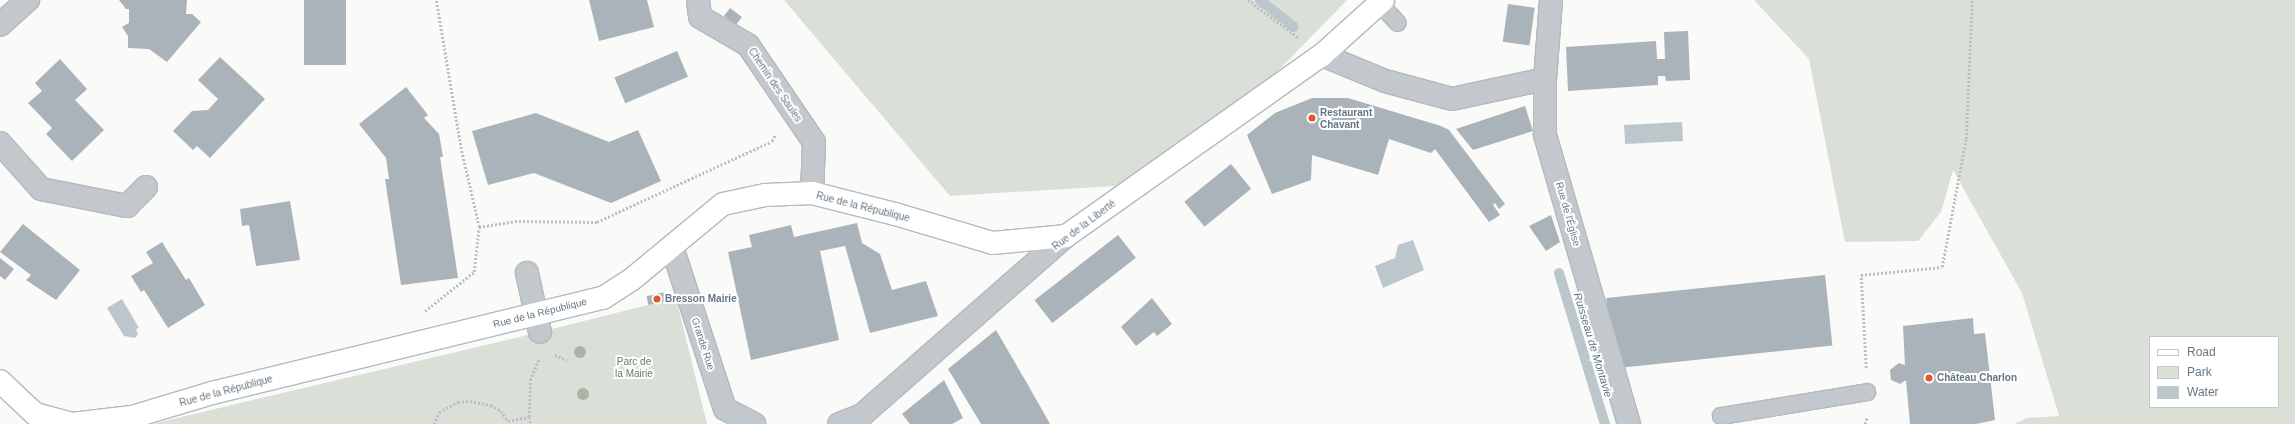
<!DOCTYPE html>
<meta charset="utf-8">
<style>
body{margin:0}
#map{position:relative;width:2295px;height:424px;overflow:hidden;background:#fafaf8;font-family:Helvetica,sans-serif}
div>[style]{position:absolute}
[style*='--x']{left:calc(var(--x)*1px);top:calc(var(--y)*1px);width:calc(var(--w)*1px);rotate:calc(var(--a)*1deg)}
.green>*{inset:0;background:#dadfd7}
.water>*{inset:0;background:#bbc7cb;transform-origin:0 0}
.stream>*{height:10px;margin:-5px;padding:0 5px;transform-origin:5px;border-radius:5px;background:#bbc7cb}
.building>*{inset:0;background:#aab3b9;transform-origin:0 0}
.path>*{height:2.5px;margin-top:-1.25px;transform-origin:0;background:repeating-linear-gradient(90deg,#bbbfc2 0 2px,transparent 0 4px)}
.roads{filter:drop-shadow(1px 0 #b3babf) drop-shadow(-1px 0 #b3babf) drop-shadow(0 1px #b3babf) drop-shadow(0 -1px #b3babf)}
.lane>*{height:16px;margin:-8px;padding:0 8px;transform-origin:8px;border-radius:8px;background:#c3c8cc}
.street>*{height:22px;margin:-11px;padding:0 11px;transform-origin:11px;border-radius:11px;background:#c3c8cc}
.secondary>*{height:22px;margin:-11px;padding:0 11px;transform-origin:11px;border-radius:11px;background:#fff}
.trees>*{width:12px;height:12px;margin:-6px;border-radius:50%;background:#aab4a7}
.dots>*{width:11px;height:11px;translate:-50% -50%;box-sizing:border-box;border:2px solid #fff;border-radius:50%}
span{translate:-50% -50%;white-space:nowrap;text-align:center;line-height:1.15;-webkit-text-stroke:4px #fff;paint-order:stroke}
.street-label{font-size:10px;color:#657683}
.poi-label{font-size:10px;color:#657683;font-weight:700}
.left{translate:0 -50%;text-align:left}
.park-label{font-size:10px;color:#687a64}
.water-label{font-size:11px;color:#60757c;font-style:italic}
.legend{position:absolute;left:2149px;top:336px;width:130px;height:72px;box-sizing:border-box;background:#fff;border:1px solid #c1c8cd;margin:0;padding:5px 7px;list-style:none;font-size:12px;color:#657683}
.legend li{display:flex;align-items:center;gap:8px;height:20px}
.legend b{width:20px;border:1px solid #c1c8cd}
</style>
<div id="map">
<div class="green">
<i style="clip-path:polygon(784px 0,1347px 0,1276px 73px,1130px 185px,950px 196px)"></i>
<i style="clip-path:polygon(evenodd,1754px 0,2295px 0,2295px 424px,2014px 424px,2027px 418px,2059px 416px,2022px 293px,1953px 170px,1941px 212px,1918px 241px,1845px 242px,1809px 59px,1754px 0,2150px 337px,2278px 337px,2278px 407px,2150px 407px,2150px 337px)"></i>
<i style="clip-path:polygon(676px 298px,707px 424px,152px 424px,536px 333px)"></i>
</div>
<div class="water">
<i style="left:1682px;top:122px;width:19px;height:58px;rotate:87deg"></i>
<i style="clip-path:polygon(1413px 240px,1424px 270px,1383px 288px,1375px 266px,1395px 258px,1398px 245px)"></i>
<i style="clip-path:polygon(122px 299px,139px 328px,136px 329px,138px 334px,135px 338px,124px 336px,107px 308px)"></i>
</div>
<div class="stream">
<i style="--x:1260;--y:0;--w:43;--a:38.5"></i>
<i style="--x:1559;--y:273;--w:158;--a:73.1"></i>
</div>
<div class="building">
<i style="clip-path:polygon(119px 0,187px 0,186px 14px,192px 14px,201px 22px,167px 62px,149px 49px,128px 48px,128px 36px,122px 27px,129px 23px,129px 9px,126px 9px)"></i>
<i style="left:304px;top:0;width:42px;height:65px"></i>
<i style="clip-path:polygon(589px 0,647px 0,654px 27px,599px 41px)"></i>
<i style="left:1508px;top:4px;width:27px;height:38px;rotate:8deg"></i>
<i style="left:730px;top:8px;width:15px;height:10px;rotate:37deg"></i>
<i style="clip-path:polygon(1688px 31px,1690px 80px,1666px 81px,1665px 76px,1658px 76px,1658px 85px,1568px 91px,1566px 47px,1656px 41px,1657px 59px,1665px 59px,1664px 32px)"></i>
<i style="left:677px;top:51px;width:28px;height:68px;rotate:67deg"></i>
<i style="clip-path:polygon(220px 57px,265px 99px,210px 158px,197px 146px,193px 150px,173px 131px,192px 111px,208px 110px,218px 99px,198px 80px)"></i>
<i style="clip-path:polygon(60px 59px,87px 89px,75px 100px,104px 130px,72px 161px,46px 134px,52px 128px,28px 103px,42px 91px,35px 83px)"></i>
<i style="clip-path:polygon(406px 87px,428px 115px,424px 118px,439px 134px,443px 157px,440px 157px,458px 278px,401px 285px,385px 179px,389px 179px,386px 158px,359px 124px)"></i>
<i style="clip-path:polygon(1312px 98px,1348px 98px,1441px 126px,1449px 130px,1505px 204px,1499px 209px,1495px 203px,1493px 205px,1500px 215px,1489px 222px,1435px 149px,1431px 153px,1389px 139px,1378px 175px,1312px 155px,1311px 180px,1272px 194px,1247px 135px,1275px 113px)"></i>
<i style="clip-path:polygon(1525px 106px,1533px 131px,1473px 150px,1456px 129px)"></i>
<i style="clip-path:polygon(536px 113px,609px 142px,638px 130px,661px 181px,611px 203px,534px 173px,488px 185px,472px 131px)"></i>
<i style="left:1231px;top:164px;width:32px;height:60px;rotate:51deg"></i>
<i style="clip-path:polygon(290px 201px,300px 260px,256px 266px,249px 225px,242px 226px,240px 209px)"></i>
<i style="clip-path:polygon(1551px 215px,1560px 242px,1546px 251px,1529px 226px)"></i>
<i style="clip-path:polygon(857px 223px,862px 243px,880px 254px,892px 290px,926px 281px,938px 316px,870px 333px,845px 246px,820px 251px,839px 340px,751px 360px,728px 252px,752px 247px,749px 235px,791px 225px,794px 237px)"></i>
<i style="clip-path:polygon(23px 224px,80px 270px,56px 300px,26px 280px,31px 275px,0 252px)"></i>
<i style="left:1118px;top:235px;width:29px;height:106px;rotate:52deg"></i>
<i style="clip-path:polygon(162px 242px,186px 280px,189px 278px,205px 305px,168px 328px,144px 290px,141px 292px,131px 276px,153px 263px,146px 252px)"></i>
<i style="clip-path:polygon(0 258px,14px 269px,5px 280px,0 276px)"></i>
<i style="left:1825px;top:275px;width:71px;height:220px;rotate:84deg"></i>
<i style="left:665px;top:292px;width:9px;height:19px;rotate:77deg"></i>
<i style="clip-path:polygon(1152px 298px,1172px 324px,1157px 336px,1154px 332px,1136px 346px,1121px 327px)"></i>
<i style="clip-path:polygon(1973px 318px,1974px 334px,1985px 333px,1995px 420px,1976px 424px,1910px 424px,1906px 380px,1900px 384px,1891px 380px,1890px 370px,1899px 363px,1905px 365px,1903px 326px)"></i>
<i style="clip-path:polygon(996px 330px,1028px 385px,1050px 424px,981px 424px,948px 369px)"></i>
<i style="clip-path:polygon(944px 380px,963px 418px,952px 424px,910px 424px,902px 414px)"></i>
</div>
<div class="path">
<i style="--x:1248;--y:0;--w:64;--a:36.7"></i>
<i style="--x:479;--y:227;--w:36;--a:-9"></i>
<i style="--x:515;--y:221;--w:82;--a:0.7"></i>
<i style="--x:597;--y:222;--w:193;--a:-24.8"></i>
<i style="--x:772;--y:141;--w:7;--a:-63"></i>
<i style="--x:425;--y:311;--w:63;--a:-38.5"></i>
<i style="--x:474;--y:272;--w:45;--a:-83.7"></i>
<i style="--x:479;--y:227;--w:80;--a:-103"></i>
<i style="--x:461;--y:149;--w:151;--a:-99.5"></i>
<i style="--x:555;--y:355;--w:13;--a:23"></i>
<i style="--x:1866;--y:368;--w:93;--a:-93.1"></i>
<i style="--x:1861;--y:275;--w:81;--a:-5.6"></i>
<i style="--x:1942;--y:267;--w:130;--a:-79.4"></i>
<i style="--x:1966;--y:139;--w:139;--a:-87.5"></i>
<i style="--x:529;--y:417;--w:7;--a:74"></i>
<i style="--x:508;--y:421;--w:21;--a:-11"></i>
<i style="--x:529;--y:417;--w:37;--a:-88"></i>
<i style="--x:530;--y:380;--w:23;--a:-67"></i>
<i style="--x:434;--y:424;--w:13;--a:-67"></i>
<i style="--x:439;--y:412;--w:21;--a:-28"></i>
<i style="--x:458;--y:402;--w:12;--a:-5"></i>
<i style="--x:470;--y:401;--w:21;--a:11"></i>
<i style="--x:491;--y:405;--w:12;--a:31"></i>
<i style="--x:501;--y:411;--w:12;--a:55"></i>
<i style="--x:1865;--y:424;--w:7;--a:-74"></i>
</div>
<div class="roads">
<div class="lane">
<i style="--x:1380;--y:4;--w:26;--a:47"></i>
<i style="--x:1721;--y:416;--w:148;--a:-9.3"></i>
</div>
<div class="street">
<i style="--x:698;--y:0;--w:17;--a:83"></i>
<i style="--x:700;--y:17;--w:56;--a:30.3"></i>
<i style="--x:748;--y:45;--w:117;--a:55.8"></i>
<i style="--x:814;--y:142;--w:51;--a:92.2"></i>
<i style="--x:1551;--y:0;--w:79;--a:94.3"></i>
<i style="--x:1545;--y:79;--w:56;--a:90"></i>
<i style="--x:1545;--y:135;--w:301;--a:73.8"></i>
<i style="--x:0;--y:25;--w:38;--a:-42"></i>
<i style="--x:1322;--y:55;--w:68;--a:22.4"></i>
<i style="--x:1385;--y:81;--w:69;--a:15"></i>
<i style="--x:1452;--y:99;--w:95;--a:-12.1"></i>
<i style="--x:0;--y:143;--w:62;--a:48.3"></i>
<i style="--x:41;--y:189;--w:88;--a:11.2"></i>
<i style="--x:127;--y:206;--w:27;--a:-45"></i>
<i style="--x:672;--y:247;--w:170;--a:71.9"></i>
<i style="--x:725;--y:409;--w:33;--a:27"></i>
<i style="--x:527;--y:273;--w:60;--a:77.6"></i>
<i style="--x:839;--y:424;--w:25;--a:-21"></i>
<i style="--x:862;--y:415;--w:271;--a:-41.3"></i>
</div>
<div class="secondary">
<i style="--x:0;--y:381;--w:48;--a:43.3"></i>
<i style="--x:35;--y:414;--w:38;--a:15"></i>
<i style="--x:72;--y:424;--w:60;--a:-6.7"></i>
<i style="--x:132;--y:417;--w:84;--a:-16.7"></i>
<i style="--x:212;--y:393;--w:402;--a:-13.7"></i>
<i style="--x:603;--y:298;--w:33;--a:-33"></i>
<i style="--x:631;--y:280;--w:119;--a:-39.6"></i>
<i style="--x:723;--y:204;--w:43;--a:-12.1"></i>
<i style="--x:765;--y:195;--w:47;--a:-2.4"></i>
<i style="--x:812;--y:193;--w:86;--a:14.2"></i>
<i style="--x:895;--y:214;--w:102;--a:16.5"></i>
<i style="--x:993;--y:243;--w:73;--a:-5.5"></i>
<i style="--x:1066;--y:236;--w:314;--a:-35.3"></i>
<i style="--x:1322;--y:55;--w:82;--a:-42"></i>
</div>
</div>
<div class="trees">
<i style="left:580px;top:352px"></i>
<i style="left:583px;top:394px"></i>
</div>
<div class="dots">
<i style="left:1312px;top:118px;background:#e4572e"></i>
<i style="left:657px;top:299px;background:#e4572e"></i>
<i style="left:1929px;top:378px;background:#e4572e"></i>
</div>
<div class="street-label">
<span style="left:775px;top:85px;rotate:56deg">Chemin des Saules</span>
<span style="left:863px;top:207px;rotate:14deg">Rue de la République</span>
<span style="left:1568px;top:214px;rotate:74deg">Rue de l'Église</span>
<span style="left:1084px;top:225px;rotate:-37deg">Rue de la Liberté</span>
<span style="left:540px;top:313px;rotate:-14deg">Rue de la République</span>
<span style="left:703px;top:344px;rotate:72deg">Grande Rue</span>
<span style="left:226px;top:391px;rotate:-15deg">Rue de la République</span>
</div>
<div class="poi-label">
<span class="left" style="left:1320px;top:118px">Restaurant<br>Chavant</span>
<span class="left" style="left:665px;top:299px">Bresson Mairie</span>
<span class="left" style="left:1937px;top:378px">Château Charlon</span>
</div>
<div class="park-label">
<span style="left:634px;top:367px">Parc de<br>la Mairie</span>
</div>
<div class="water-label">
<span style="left:1593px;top:345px;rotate:73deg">Ruisseau de Montavie</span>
</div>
<ul class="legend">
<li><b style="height:5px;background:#fff"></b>Road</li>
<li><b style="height:11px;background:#dadfd7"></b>Park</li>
<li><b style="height:11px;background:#bbc7cb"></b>Water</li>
</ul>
</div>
